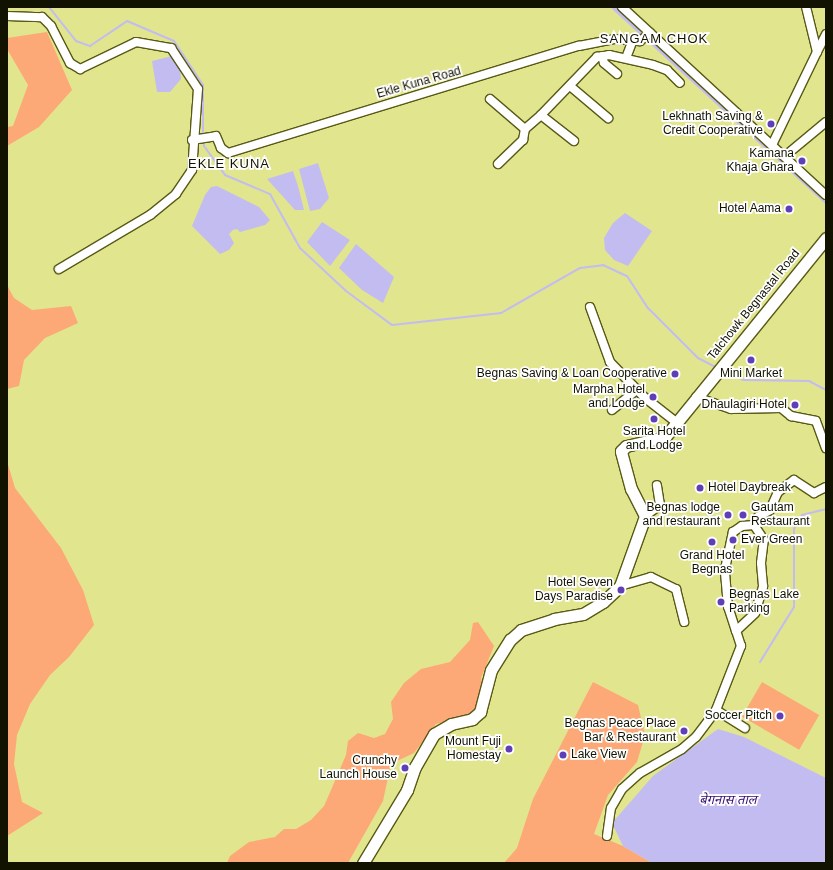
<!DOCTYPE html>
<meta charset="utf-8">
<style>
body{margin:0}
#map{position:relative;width:833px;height:870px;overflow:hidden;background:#e1e58d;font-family:Helvetica,"Noto Sans Devanagari",sans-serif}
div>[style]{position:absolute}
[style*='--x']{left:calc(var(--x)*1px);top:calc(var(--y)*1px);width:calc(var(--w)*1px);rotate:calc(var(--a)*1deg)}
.green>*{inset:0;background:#fda877;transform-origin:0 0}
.water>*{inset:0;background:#c3bcf1}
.stream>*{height:2px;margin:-1px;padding:0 1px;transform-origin:1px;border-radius:1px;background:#c3bcf1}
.canal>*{height:7px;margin:-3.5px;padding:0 3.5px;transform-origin:3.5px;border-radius:3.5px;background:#c3bcf1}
.roads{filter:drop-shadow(1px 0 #585915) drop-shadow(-1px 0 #585915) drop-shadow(0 1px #585915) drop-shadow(0 -1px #585915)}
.street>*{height:8px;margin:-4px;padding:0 4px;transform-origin:4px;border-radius:4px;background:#fff}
.secondary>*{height:11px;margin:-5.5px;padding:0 5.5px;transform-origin:5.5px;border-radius:5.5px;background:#fff}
.dots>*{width:11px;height:11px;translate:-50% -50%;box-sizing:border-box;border:2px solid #fff;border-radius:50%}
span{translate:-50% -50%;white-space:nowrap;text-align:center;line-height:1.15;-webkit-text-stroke:3.5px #fff;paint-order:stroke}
.street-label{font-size:12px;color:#121200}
.poi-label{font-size:12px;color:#121200}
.right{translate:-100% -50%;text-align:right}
.left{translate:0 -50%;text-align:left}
.neighbourhood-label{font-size:13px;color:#121200;letter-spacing:1px}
.water-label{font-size:13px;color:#320c72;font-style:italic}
.frame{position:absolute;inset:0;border:8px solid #121200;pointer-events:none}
</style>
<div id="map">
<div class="green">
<i style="clip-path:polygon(47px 32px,72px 90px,39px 127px,7px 146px,7px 127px,13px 126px,28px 85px,7px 49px,7px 38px)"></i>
<i style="clip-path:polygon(7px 285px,14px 298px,32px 310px,71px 306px,78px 323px,45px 338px,24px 360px,19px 386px,7px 389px)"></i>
<i style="clip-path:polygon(7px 461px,15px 488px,61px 548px,83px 590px,94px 625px,69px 657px,50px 675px,30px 704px,17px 735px,14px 764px,22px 802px,43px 813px,7px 836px)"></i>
<i style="clip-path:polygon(478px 622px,494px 646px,481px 678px,484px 689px,481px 701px,471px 715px,436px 724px,414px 753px,397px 761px,390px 768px,383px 801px,348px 863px,227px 863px,230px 856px,249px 842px,275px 837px,284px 829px,296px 829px,311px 820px,324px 806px,331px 790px,346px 755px,348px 741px,358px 733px,374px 738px,385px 734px,393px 719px,391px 702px,404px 683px,421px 669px,450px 662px,470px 640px,473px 623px)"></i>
<i style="clip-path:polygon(593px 682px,638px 705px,645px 735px,637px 762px,608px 795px,594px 834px,623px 846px,652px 863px,504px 863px,517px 848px,533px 799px)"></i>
<i style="left:762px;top:682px;width:66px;height:40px;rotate:30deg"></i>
</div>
<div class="water">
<i style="clip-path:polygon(172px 56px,180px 67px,181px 79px,170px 92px,157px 92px,152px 61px)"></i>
<i style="clip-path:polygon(318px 163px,329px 198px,320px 209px,310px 211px,299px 169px)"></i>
<i style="clip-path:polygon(293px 171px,298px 186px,304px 210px,295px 210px,267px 179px)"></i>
<i style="clip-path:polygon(217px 186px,259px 207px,270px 220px,265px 225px,240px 232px,237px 229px,233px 230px,229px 234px,234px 243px,229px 250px,220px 254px,192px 226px,205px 195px,211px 187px)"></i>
<i style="clip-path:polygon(625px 213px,652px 231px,628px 266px,614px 260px,605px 250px,604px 238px,613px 223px)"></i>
<i style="clip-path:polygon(322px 222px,350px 240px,330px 266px,307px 242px)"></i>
<i style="clip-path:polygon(356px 244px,394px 277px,383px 303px,362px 290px,339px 268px)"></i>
<i style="clip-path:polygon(718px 729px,744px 737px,826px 778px,826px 863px,652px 863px,623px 846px,612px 823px,653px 776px)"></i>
</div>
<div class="stream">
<i style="--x:49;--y:7;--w:43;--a:51.5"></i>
<i style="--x:76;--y:41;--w:15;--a:20"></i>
<i style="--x:90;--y:46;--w:45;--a:-34"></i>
<i style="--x:127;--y:21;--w:51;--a:23.1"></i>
<i style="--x:174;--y:41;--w:53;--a:56.6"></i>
<i style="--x:203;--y:85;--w:51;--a:90"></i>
<i style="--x:204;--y:140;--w:6;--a:90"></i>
<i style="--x:204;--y:146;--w:36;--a:54"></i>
<i style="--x:225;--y:175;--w:49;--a:22.9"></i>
<i style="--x:270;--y:194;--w:62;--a:60.9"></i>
<i style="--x:300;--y:248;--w:63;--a:43.1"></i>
<i style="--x:346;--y:291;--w:57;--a:36.5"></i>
<i style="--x:392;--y:325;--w:110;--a:-6.3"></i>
<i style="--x:501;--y:313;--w:91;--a:-29.7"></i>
<i style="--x:580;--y:268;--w:23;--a:-7"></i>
<i style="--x:603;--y:265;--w:26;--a:25"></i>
<i style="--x:627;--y:276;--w:38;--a:57"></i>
<i style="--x:648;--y:308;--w:71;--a:45"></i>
<i style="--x:698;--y:358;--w:20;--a:27"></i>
<i style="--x:724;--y:370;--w:22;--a:27"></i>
<i style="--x:744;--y:380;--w:65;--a:0.9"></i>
<i style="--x:809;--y:381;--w:19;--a:28"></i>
<i style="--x:760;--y:662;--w:65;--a:-58.3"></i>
<i style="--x:794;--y:607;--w:78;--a:-90"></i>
<i style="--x:794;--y:529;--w:16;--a:-60"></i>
<i style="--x:802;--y:515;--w:25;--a:-14"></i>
</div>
<div class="canal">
<i style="--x:615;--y:7;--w:286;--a:42.4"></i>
</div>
<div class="roads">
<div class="street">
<i style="--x:622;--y:7;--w:277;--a:42.7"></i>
<i style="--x:7;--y:16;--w:35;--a:2"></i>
<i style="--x:42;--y:17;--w:13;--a:45"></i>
<i style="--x:51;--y:26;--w:42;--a:62.8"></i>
<i style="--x:70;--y:63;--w:12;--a:31"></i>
<i style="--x:80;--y:69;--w:62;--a:-25.7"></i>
<i style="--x:136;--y:42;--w:36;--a:10"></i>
<i style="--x:171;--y:48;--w:49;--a:56.6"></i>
<i style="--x:198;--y:89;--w:81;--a:94.2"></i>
<i style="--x:192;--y:170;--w:29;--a:124"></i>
<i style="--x:176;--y:194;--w:33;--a:141"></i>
<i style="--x:150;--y:215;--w:106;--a:149.3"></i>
<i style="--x:817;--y:52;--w:20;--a:-63"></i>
<i style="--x:602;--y:56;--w:7;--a:74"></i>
<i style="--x:604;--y:63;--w:17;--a:40"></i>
<i style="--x:626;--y:58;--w:19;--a:-69"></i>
<i style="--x:570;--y:86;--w:50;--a:40.1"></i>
<i style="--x:490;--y:99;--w:46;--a:40.6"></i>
<i style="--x:525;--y:129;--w:21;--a:-41"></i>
<i style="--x:192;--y:140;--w:24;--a:-9"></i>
<i style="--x:216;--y:136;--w:13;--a:67"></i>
<i style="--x:221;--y:148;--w:9;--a:36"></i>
<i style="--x:228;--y:153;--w:367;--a:-17"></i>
<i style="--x:579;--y:46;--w:37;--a:-11"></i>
<i style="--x:615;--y:39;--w:25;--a:5"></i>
<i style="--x:640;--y:41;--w:13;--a:-39"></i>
<i style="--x:574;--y:141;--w:42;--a:-141.8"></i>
<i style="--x:541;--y:115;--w:81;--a:-46"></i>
<i style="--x:597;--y:57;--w:12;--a:-9"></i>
<i style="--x:609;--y:55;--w:45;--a:12.8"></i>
<i style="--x:653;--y:65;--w:15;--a:20"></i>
<i style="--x:667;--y:70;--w:18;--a:45"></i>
<i style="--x:772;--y:145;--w:103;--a:-64.2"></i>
<i style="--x:817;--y:52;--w:46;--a:-103.7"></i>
<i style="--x:785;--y:156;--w:53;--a:-39.7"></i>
<i style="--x:498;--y:164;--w:35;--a:-44"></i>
<i style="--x:523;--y:140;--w:11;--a:-80"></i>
<i style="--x:590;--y:307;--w:59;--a:70"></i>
<i style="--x:610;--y:362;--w:49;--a:45.8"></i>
<i style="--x:644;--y:397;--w:41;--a:38"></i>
<i style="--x:696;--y:397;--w:37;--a:19"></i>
<i style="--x:731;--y:409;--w:50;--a:-1.1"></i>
<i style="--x:781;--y:408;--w:13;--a:39"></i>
<i style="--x:791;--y:416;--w:25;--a:11"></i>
<i style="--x:816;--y:421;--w:29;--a:70"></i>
<i style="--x:612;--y:410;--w:33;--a:-39"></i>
<i style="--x:645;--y:516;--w:19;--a:-36"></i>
<i style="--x:660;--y:505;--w:20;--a:-99"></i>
<i style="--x:620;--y:586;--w:32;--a:-16"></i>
<i style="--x:651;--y:577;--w:28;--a:26"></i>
<i style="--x:676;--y:589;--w:34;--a:76"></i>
<i style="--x:736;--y:631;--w:25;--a:-108"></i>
<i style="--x:728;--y:607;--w:38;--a:-95"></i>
<i style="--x:725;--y:569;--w:38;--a:-78"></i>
<i style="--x:733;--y:532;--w:11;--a:-34"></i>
<i style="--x:742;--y:526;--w:12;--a:-5"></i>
<i style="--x:716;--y:710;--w:34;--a:32"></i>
<i style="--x:607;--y:836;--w:28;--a:-82"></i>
<i style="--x:611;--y:808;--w:22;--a:-60"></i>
<i style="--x:622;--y:789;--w:24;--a:-42"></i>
<i style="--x:640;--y:773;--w:48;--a:-29.7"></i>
<i style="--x:682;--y:749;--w:18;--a:-41"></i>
<i style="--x:696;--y:737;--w:34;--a:-53"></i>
<i style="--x:716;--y:710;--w:69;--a:-68.7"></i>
<i style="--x:741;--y:646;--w:16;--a:-108"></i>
<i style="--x:736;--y:631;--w:26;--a:-43"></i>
<i style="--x:755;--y:613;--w:28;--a:-73"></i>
<i style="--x:763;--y:586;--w:23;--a:-95"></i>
<i style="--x:761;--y:563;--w:23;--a:-83"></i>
<i style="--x:764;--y:540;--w:18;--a:-124"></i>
<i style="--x:754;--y:525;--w:9;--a:-63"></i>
<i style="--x:758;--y:517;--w:14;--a:-30"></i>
<i style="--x:770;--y:510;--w:20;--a:-66"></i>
<i style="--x:778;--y:492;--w:20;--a:-37"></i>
<i style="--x:794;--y:480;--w:24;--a:33"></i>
<i style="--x:814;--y:493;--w:13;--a:-27"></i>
</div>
<div class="secondary">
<i style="--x:363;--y:863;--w:85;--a:-58.9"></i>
<i style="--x:407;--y:790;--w:24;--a:-71"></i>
<i style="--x:415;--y:767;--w:38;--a:-60"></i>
<i style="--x:434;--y:734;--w:20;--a:-30"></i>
<i style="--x:451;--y:724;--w:22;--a:-13"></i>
<i style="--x:472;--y:719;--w:11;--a:-41"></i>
<i style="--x:480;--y:712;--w:43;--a:-75.3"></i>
<i style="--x:491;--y:670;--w:36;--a:-58"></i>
<i style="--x:510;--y:640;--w:15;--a:-42"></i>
<i style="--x:521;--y:630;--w:35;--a:-18"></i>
<i style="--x:554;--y:619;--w:29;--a:-10"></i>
<i style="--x:583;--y:614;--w:23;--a:-31"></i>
<i style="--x:603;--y:602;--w:23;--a:-43"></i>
<i style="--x:620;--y:586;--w:74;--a:-70.3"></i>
<i style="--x:645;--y:516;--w:30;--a:-117"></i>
<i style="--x:631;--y:489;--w:39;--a:-105"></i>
<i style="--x:621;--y:451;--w:7;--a:-45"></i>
<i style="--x:626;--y:446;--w:40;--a:-13"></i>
<i style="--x:665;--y:437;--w:256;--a:-51"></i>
</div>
</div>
<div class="dots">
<i style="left:771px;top:124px;background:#5f3eb6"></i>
<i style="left:802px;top:161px;background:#5f3eb6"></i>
<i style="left:789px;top:209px;background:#5f3eb6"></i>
<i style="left:751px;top:360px;background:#5f3eb6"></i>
<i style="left:675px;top:374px;background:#5f3eb6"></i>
<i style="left:653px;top:397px;background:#5f3eb6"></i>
<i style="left:795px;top:405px;background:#5f3eb6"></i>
<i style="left:654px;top:419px;background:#5f3eb6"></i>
<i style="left:700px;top:488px;background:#5f3eb6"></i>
<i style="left:728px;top:515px;background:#5f3eb6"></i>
<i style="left:743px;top:515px;background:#5f3eb6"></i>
<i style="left:733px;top:540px;background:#5f3eb6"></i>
<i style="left:712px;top:542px;background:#5f3eb6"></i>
<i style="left:621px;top:590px;background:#5f3eb6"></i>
<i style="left:721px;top:602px;background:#5f3eb6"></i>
<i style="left:780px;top:716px;background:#5f3eb6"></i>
<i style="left:684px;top:731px;background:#5f3eb6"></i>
<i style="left:509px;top:749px;background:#5f3eb6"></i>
<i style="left:563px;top:755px;background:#5f3eb6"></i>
<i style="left:405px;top:768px;background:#5f3eb6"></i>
</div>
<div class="street-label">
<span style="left:419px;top:83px;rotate:-16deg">Ekle Kuna Road</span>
<span style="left:754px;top:305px;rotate:-51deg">Talchowk Begnastal Road</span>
</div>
<div class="poi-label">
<span class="right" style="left:763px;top:124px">Lekhnath Saving &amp;<br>Credit Cooperative</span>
<span class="right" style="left:794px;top:161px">Kamana<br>Khaja Ghara</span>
<span class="right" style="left:781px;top:209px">Hotel Aama</span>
<span class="right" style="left:667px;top:374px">Begnas Saving &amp; Loan Cooperative</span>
<span style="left:751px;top:374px">Mini Market</span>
<span class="right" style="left:645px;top:397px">Marpha Hotel<br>and Lodge</span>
<span class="right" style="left:787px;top:405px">Dhaulagiri Hotel</span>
<span style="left:654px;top:439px">Sarita Hotel<br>and Lodge</span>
<span class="left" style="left:708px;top:488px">Hotel Daybreak</span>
<span class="right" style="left:720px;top:515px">Begnas lodge<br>and restaurant</span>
<span class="left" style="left:751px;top:515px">Gautam<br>Restaurant</span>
<span class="left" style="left:741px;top:540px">Ever Green</span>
<span style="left:712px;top:563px">Grand Hotel<br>Begnas</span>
<span class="right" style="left:613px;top:590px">Hotel Seven<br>Days Paradise</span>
<span class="left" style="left:729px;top:602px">Begnas Lake<br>Parking</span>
<span class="right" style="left:772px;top:716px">Soccer Pitch</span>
<span class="right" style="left:676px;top:731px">Begnas Peace Place<br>Bar &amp; Restaurant</span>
<span class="right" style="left:501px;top:749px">Mount Fuji<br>Homestay</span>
<span class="left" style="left:571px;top:755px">Lake View</span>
<span class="right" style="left:397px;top:768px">Crunchy<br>Launch House</span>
</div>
<div class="neighbourhood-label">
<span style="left:654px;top:39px">SANGAM CHOK</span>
<span style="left:229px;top:164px">EKLE KUNA</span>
</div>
<div class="water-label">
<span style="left:728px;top:800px">बेगनास ताल</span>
</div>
<div class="frame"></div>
</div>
